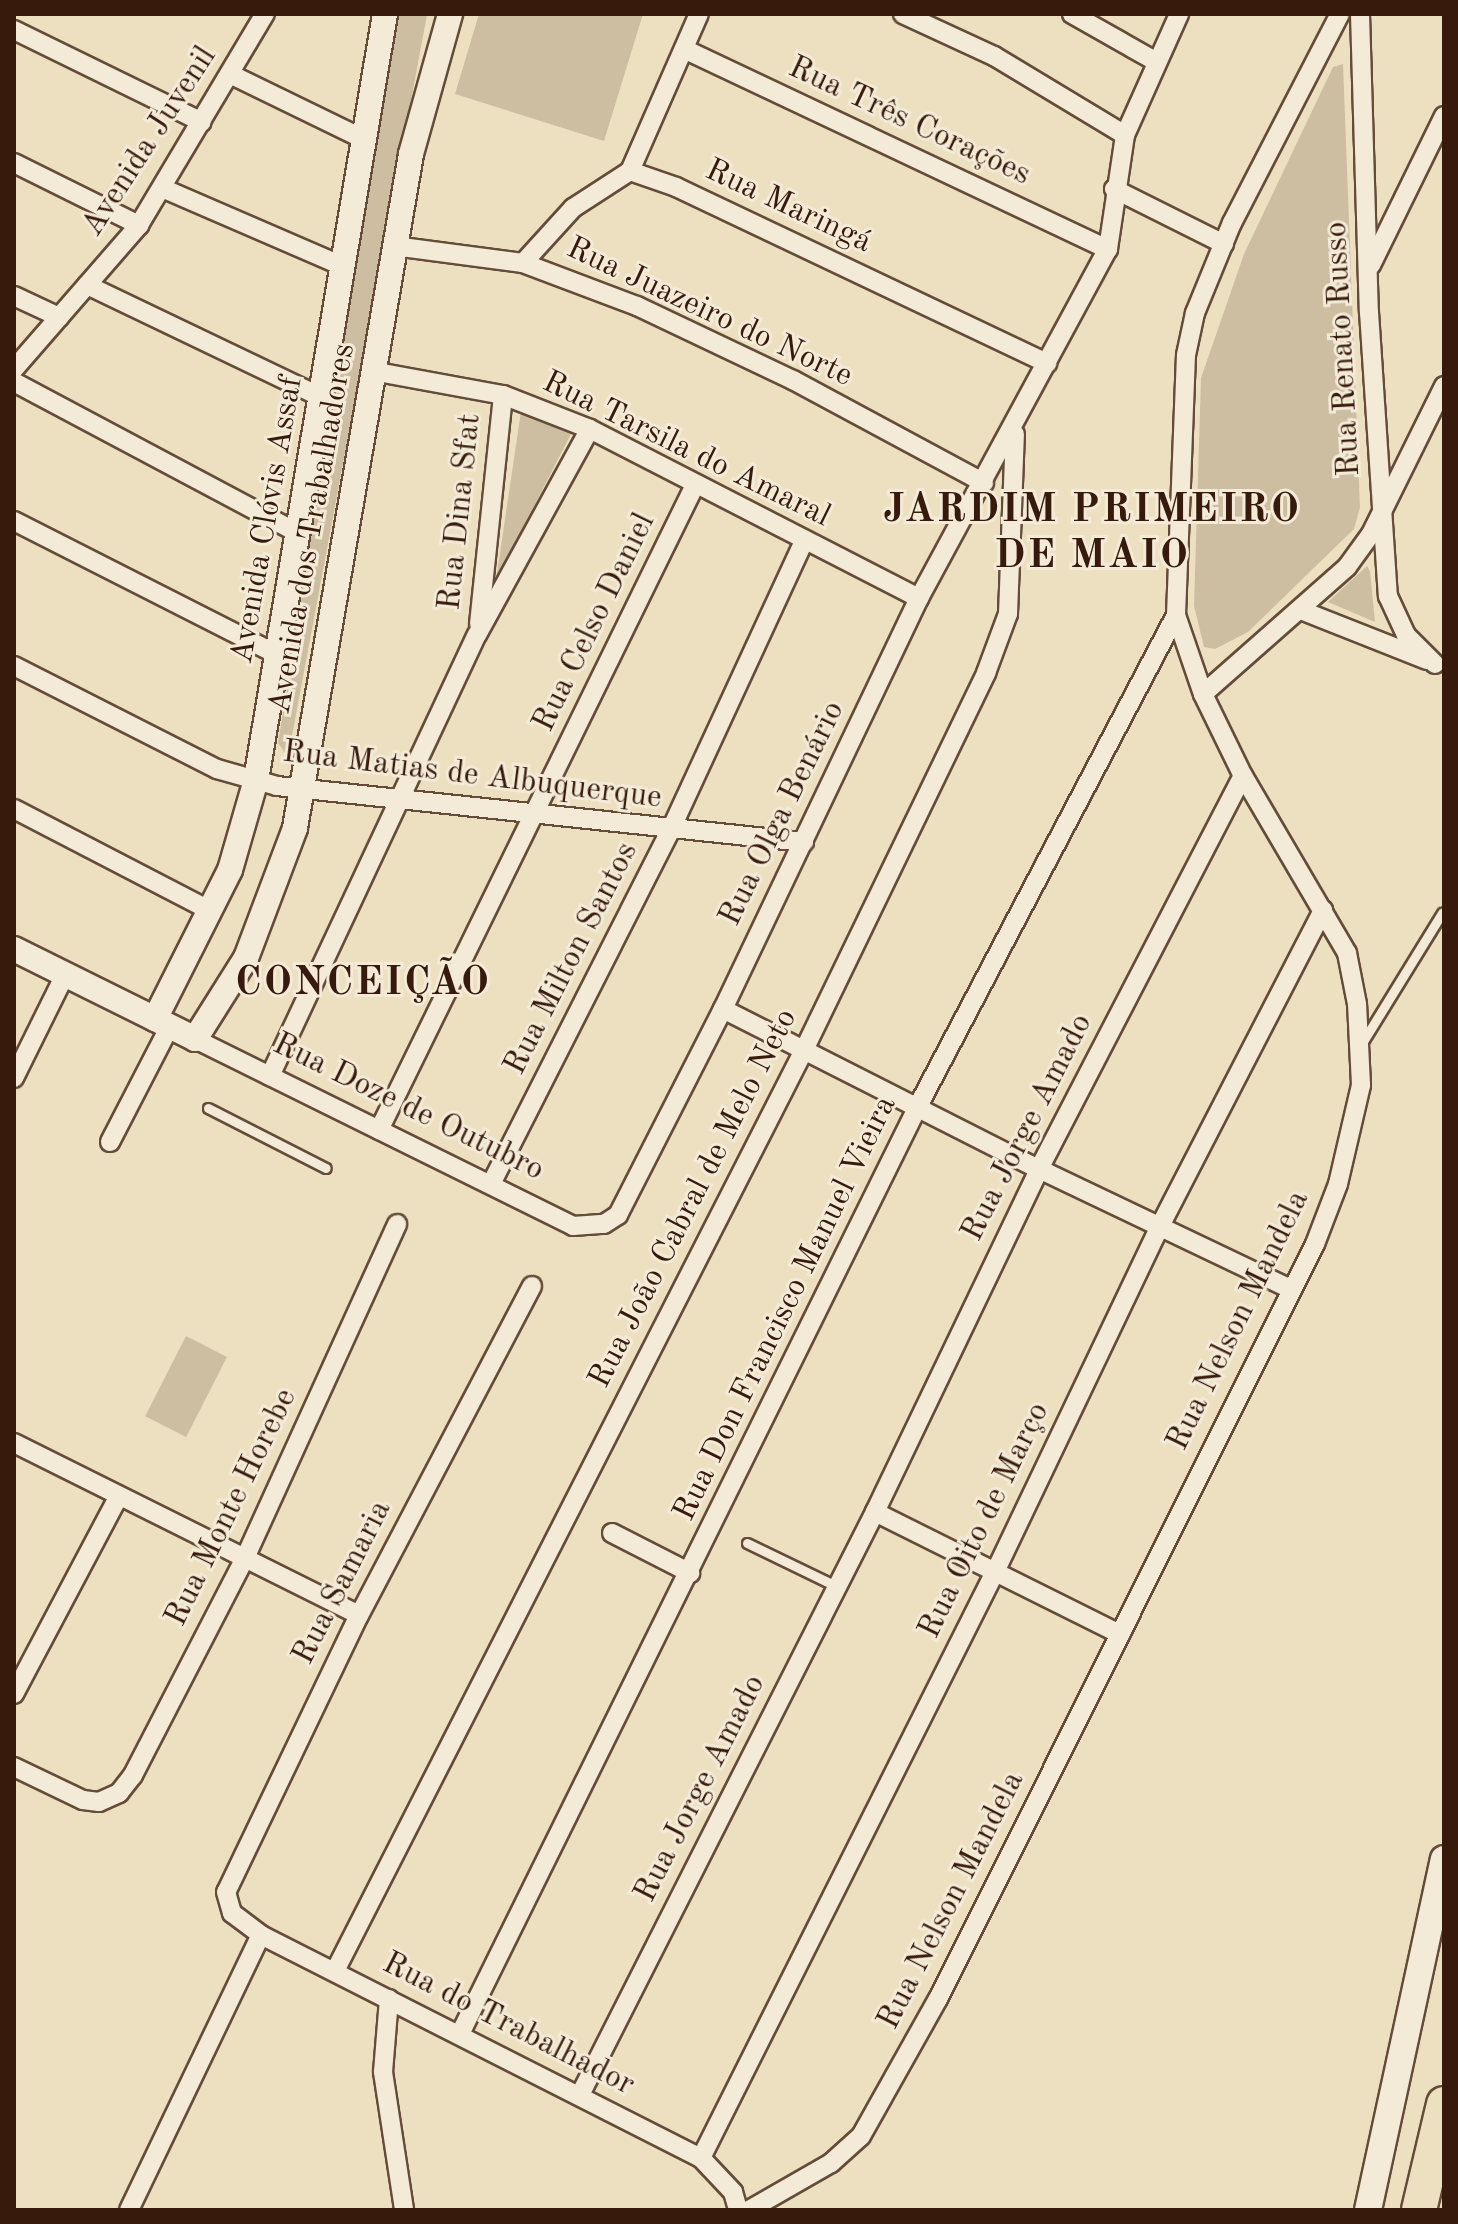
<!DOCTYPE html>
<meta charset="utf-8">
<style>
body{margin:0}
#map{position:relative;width:1458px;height:2224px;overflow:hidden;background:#ece0c1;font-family:"Old Standard TT",serif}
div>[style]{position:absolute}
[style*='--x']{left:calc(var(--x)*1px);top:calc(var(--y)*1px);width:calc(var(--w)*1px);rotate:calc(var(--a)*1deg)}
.green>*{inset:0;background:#cdbea2;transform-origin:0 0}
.roads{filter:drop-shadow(2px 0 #644c39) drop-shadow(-2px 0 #644c39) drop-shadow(0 2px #644c39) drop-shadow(0 -2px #644c39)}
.service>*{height:9px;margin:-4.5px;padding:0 4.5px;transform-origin:4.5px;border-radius:4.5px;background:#f3ebd7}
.minor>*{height:18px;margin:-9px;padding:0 9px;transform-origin:9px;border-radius:9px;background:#f3ebd7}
.tertiary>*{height:24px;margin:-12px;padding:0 12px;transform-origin:12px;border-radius:12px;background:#f3ebd7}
.secondary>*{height:26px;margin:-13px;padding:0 13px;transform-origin:13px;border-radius:13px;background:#f3ebd7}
.motorway>*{height:34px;margin:-17px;padding:0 17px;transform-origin:17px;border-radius:17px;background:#ece0c1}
span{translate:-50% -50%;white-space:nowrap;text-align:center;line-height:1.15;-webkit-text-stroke:6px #f3ebd7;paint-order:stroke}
.street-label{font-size:32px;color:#371a0c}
.district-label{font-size:40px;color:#371a0c;font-weight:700;letter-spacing:2px}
.frame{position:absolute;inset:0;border:16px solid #371a0c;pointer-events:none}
</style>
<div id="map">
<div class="green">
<i style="clip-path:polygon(396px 14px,427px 15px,288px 757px,278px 743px)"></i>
<i style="clip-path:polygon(479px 14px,643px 14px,604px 141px,455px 94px)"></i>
<i style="clip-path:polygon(1343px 64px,1360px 508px,1354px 529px,1248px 632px,1215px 649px,1204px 647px,1194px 606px,1201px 378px,1244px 254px,1333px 67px)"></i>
<i style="clip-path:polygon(521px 411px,573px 430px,496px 580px)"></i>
<i style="clip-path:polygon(1367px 566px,1370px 571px,1375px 622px,1328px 602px)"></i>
<i style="left:186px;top:1336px;width:46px;height:90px;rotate:27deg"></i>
</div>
<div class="roads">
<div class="service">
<i style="--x:1362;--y:1043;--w:153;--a:-58.4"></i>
<i style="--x:208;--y:1108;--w:132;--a:27"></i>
<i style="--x:747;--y:1543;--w:99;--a:25.8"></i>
</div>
<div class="minor">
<i style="--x:903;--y:14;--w:100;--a:24.8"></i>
<i style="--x:994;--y:56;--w:153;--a:31.1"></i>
<i style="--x:1072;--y:14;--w:95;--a:29.5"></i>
<i style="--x:1360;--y:14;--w:298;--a:88.3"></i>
<i style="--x:1369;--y:312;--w:285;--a:86.2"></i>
<i style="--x:1388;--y:596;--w:43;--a:65.2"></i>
<i style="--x:1406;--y:635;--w:41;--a:45"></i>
<i style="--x:14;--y:30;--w:209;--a:26.1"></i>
<i style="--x:684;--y:49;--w:469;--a:25.3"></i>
<i style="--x:230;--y:74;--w:146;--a:26"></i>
<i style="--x:14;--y:163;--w:140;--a:26.4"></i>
<i style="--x:630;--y:171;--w:171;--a:-66.3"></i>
<i style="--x:162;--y:188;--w:194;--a:23.4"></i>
<i style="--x:1114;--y:189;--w:123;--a:26.6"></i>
<i style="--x:394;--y:246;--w:130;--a:7.5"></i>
<i style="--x:523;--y:263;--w:122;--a:20.7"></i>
<i style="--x:637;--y:306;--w:173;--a:25.4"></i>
<i style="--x:793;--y:380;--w:217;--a:28.3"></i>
<i style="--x:523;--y:263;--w:74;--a:-47.7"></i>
<i style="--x:573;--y:208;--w:68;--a:-33"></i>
<i style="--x:630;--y:171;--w:49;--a:19.2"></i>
<i style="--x:676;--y:187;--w:411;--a:25.4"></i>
<i style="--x:1371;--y:265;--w:166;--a:-63.9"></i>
<i style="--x:87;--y:285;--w:259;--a:25.6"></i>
<i style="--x:14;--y:296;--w:50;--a:25"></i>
<i style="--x:14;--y:369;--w:191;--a:-49"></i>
<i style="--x:139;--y:225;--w:246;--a:-59.2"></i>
<i style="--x:372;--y:371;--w:133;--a:10.4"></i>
<i style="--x:503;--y:395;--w:93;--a:21.3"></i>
<i style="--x:590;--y:429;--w:370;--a:27.2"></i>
<i style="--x:14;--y:382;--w:317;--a:28"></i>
<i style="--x:14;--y:521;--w:296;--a:26.9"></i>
<i style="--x:1303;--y:611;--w:133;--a:21.6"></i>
<i style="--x:479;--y:624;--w:230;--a:-84"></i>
<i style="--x:14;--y:666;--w:228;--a:26.9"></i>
<i style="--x:217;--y:769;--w:62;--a:15.8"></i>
<i style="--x:277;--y:786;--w:530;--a:6.07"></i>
<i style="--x:1203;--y:694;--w:192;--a:-41.4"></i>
<i style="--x:1347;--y:567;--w:41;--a:-54"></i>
<i style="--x:1371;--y:534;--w:165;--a:-63.7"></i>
<i style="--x:14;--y:809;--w:222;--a:27.4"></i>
<i style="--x:723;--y:1009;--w:354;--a:26.9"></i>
<i style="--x:1039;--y:1169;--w:277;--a:25.5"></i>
<i style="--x:195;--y:1039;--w:422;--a:26.3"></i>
<i style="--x:573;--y:1226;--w:31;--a:-4"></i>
<i style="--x:604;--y:1224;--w:17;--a:-33"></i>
<i style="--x:618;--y:1215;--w:231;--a:-63"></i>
<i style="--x:723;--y:1009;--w:455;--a:-64.5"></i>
<i style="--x:919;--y:598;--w:397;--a:-61.6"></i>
<i style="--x:1108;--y:249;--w:115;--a:-81.5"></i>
<i style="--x:1125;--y:135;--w:133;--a:-65.9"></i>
<i style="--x:270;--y:1076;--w:487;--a:-64.9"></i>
<i style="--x:477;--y:635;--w:235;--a:-61.3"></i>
<i style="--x:14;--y:1078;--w:115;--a:-63.7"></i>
<i style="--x:379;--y:1130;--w:716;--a:-63.9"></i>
<i style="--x:110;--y:1142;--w:131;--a:-62.7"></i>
<i style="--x:491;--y:1184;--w:398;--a:-63.1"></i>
<i style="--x:671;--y:829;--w:317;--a:-65.2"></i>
<i style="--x:532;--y:1286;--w:372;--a:117.7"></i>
<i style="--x:359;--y:1615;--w:307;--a:115.6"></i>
<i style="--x:226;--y:1892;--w:22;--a:74"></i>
<i style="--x:232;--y:1913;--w:36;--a:37"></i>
<i style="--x:261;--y:1935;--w:493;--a:26.9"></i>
<i style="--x:701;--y:2158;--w:47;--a:46.7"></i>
<i style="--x:733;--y:2192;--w:19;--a:74"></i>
<i style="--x:14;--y:1443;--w:385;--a:26.5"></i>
<i style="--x:875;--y:1512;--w:274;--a:26.5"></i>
<i style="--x:612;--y:1533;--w:88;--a:27.1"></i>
<i style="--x:14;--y:1694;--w:224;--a:-62.1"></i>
<i style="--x:14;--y:1767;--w:76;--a:25.6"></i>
<i style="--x:83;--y:1800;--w:16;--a:7"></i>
<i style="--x:99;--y:1802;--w:22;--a:-24"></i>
<i style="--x:119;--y:1793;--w:23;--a:-52"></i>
<i style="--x:133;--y:1775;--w:244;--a:-62.7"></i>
<i style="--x:245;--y:1558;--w:367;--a:-65.5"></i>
<i style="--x:335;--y:1971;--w:1034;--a:-63.01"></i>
<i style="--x:804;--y:1050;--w:419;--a:-64.2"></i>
<i style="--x:986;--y:673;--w:63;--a:-69.6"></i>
<i style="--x:1008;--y:614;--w:180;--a:-87.8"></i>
<i style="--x:389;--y:1999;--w:73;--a:94.7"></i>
<i style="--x:383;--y:2072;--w:140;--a:81.3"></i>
<i style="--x:460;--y:2034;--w:1033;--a:-63.73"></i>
<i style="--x:917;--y:1108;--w:557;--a:-62.28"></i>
<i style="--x:581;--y:2093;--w:651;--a:-63.16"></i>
<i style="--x:875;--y:1512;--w:380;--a:-64.4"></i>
<i style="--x:1039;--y:1169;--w:443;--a:-62.6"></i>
<i style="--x:701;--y:2158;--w:656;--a:-63.36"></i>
<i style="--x:995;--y:1572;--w:381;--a:-64.5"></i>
<i style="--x:1159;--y:1228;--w:358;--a:-62.7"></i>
<i style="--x:129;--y:2210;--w:305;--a:-64.4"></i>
<i style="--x:749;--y:2210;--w:95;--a:-29.8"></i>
<i style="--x:831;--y:2163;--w:40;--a:-42"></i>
<i style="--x:861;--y:2136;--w:157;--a:-60.7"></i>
<i style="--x:938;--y:1999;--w:844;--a:-63.47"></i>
<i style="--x:1315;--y:1244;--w:64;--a:-69"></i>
<i style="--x:1338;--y:1184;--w:102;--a:-76.9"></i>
<i style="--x:1361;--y:1085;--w:81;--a:-92.8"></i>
<i style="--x:1357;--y:1004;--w:52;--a:-101.1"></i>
<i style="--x:1347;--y:953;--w:205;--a:-120.4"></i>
<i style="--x:1243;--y:776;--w:91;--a:-116"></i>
<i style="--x:1203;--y:694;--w:83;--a:-108.9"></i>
<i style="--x:1176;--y:615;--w:260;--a:-87.8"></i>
<i style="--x:1186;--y:355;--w:43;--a:-77.9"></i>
<i style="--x:1195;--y:313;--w:97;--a:-67.7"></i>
<i style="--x:1232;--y:223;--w:235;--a:-62.7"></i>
</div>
<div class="tertiary">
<i style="--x:14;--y:949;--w:202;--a:26.4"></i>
<i style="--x:195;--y:1039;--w:96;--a:-57.8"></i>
<i style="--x:246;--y:958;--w:139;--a:-69.3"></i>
<i style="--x:295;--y:828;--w:684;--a:-80.23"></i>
<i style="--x:411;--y:154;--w:145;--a:-74.4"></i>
<i style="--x:155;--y:1019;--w:167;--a:-63.3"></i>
<i style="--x:230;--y:870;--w:94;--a:-73.9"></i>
<i style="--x:256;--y:780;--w:777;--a:-80.44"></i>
</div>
<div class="secondary">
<i style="--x:1368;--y:2210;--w:359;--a:-77.8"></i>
</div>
<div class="motorway">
<i style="--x:1419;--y:2210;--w:109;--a:-76.7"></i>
</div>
</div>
<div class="street-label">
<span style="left:909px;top:122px;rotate:25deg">Rua Três Corações</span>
<span style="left:150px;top:142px;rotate:-57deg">Avenida Juvenil</span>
<span style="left:788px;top:207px;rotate:25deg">Rua Maringá</span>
<span style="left:709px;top:313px;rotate:25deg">Rua Juazeiro do Norte</span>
<span style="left:1344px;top:349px;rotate:-93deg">Rua Renato Russo</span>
<span style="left:686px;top:450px;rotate:26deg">Rua Tarsila do Amaral</span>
<span style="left:461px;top:512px;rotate:-84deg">Rua Dina Sfat</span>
<span style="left:268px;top:520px;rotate:-80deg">Avenida Clóvis Assaf</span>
<span style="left:313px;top:529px;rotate:-80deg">Avenida dos Trabalhadores</span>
<span style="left:595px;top:623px;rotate:-64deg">Rua Celso Daniel</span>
<span style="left:472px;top:776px;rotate:7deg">Rua Matias de Albuquerque</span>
<span style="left:783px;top:814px;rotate:-64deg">Rua Olga Benário</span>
<span style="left:572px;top:959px;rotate:-63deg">Rua Milton Santos</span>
<span style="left:408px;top:1108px;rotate:26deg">Rua Doze de Outubro</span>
<span style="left:1028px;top:1128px;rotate:-63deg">Rua Jorge Amado</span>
<span style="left:694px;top:1199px;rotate:-63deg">Rua João Cabral de Melo Neto</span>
<span style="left:786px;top:1309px;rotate:-64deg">Rua Don Francisco Manuel Vieira</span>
<span style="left:1239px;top:1321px;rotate:-64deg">Rua Nelson Mandela</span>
<span style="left:232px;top:1508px;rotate:-64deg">Rua Monte Horebe</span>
<span style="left:985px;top:1521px;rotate:-64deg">Rua Oito de Março</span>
<span style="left:343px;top:1583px;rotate:-63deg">Rua Samaria</span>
<span style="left:701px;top:1789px;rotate:-63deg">Rua Jorge Amado</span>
<span style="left:952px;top:1901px;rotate:-63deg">Rua Nelson Mandela</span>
<span style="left:508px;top:2025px;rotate:27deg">Rua do Trabalhador</span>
</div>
<div class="district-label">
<span style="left:1092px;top:534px">JARDIM PRIMEIRO<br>DE MAIO</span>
<span style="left:363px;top:984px">CONCEIÇÃO</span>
</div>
<div class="frame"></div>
</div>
